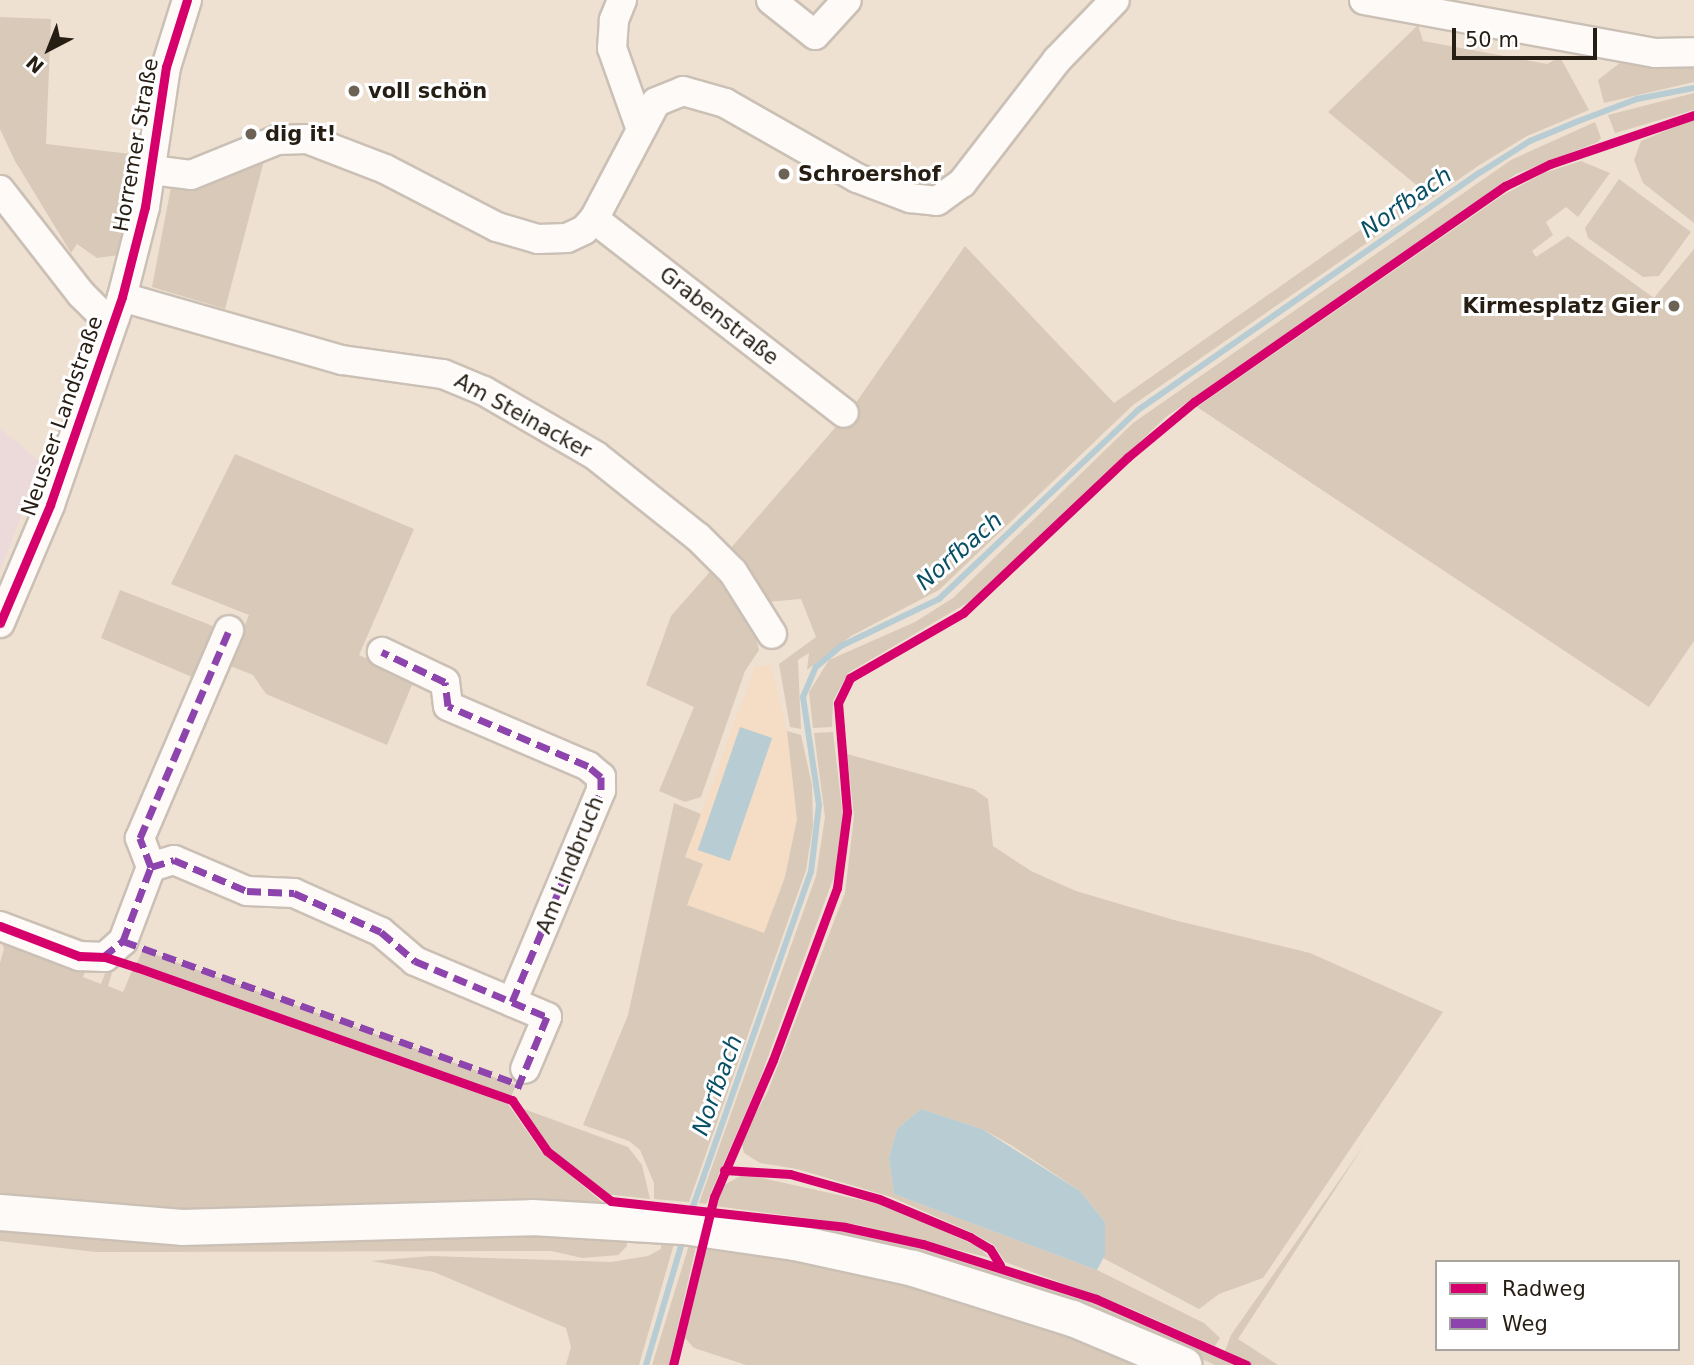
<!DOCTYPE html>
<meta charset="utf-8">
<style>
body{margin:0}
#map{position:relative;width:1694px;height:1365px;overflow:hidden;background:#efe1d2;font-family:"DejaVu Sans",sans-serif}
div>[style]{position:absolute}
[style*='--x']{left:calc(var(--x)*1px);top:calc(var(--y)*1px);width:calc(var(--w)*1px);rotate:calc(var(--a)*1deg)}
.built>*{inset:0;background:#f4ddc4}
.education>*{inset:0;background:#ecdadb}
.green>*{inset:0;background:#d8c9b9;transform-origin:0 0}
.water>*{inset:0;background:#b8ccd3;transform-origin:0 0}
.stream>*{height:6px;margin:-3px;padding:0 3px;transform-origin:3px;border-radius:3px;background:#b8ccd3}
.roads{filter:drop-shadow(2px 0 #cbc0b5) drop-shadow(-2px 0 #cbc0b5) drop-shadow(0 2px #cbc0b5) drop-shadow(0 -2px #cbc0b5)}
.minor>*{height:28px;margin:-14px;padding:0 14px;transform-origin:14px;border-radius:14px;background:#fdfaf8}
.major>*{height:35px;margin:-17.5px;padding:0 17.5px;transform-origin:17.5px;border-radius:17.5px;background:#fdfaf8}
.quiet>*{height:7px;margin-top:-3.5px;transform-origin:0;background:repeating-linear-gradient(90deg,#8e44ad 0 14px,transparent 0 21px)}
.cycleway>*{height:9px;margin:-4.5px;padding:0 4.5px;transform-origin:4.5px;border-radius:4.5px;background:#d6006c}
.dots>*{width:19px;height:19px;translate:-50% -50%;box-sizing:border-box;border:4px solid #fff;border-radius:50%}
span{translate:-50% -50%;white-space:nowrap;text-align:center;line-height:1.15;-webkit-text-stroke:6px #fff;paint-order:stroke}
.poi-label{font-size:21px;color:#261d13;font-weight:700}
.left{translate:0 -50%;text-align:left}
.right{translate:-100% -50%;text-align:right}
.street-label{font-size:21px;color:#261d13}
.water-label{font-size:23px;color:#084f66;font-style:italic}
.legend{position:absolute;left:1435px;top:1260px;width:245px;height:91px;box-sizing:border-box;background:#fff;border:2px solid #a8a5a1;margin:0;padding:9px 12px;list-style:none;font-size:21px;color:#261d13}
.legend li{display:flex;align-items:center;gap:14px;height:35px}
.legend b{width:35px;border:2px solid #a8a5a1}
.north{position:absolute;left:14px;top:14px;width:70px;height:70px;-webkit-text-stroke:5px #fff;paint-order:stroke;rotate:222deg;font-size:19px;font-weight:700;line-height:28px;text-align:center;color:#261d13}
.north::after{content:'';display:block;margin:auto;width:24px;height:32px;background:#261d13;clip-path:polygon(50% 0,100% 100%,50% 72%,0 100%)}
.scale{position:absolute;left:1452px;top:28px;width:145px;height:32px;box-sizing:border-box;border:4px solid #261d13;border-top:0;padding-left:9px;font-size:21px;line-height:24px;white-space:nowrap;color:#261d13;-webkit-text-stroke:5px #fff;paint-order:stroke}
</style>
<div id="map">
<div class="built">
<i style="clip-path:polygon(771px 665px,788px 734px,797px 819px,785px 877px,764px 933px,687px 905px,703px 864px,685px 857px,755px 666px)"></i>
</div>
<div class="education">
<i style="clip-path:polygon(0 428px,42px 463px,0 571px)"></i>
</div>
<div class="green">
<i style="clip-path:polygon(0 17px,51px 19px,46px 144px,139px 155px,119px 255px,97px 258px,77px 244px,71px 253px,15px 161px,0 129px)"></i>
<i style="clip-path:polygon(1418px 25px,1423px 41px,1547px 64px,1560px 57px,1589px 110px,1527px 136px,1478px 166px,1133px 405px,939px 590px,851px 636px,807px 670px,809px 653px,798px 660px,801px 729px,790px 727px,779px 664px,816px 637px,801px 599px,766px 602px,730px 549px,853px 407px,965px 246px,1114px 403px,1420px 188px,1328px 112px)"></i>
<i style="clip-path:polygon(1694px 59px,1694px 82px,1604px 103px,1598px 80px,1621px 62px)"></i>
<i style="clip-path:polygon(1694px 93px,1694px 110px,1615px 133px,1608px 115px)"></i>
<i style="clip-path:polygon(1694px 119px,1694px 223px,1643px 183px,1634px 160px,1641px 141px)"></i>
<i style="clip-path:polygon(1595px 122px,1601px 138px,1598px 142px,1516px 174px,1166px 417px,974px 599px,848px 673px,833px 701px,832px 727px,813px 728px,809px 692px,829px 660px,915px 622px,953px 598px,1133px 423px,1511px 160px)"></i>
<i style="clip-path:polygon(265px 157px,225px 309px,152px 287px,171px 187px,208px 183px)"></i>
<i style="clip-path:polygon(1581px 161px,1610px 173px,1578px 217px,1566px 207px,1546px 222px,1553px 235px,1532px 251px,1536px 257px,1568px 236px,1654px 298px,1694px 249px,1694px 641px,1649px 707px,1197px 407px,1503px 195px,1544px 173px)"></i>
<i style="clip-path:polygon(1619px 179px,1691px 232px,1659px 276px,1643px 277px,1588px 238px,1585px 228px)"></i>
<i style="clip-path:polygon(235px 454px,414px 529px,359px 655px,414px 680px,387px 745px,266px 694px,253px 675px,228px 665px,249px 615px,171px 584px)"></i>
<i style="clip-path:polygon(715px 566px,755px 634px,759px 650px,745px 671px,701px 797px,685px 802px,659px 791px,694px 707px,646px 685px,671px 616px)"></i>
<i style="clip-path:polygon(120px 590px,213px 626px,208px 639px,215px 642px,199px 680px,101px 638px)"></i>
<i style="clip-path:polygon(787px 731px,801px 735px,812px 785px,813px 826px,806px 870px,689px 1202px,654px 1199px,654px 1183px,640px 1150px,629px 1141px,583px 1125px,628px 1015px,674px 803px,701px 814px,685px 857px,703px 864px,687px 905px,764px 933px,785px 877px,797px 819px)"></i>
<i style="clip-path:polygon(833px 732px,843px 818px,836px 871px,758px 1084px,706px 1204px,699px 1203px,816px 876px,825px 817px,814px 733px)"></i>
<i style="clip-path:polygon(847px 754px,974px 789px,988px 799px,993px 846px,1031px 871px,1076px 891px,1174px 920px,1310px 953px,1443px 1012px,1263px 1278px,1219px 1294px,1199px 1309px,1103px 1258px,1105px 1222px,1080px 1191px,1011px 1145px,982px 1129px,921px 1109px,897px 1129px,889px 1158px,894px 1194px,1097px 1270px,1204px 1323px,1220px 1338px,1215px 1346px,1127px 1307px,1005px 1262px,994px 1245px,973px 1233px,891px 1197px,797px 1169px,760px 1163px,744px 1153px,741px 1140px,768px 1091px,845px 893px,854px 816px)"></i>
<i style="left:5px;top:911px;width:96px;height:5px;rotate:20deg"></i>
<i style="clip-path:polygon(0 938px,88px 964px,83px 977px,101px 984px,106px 971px,112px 973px,108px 986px,123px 992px,132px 971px,508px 1104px,540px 1150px,607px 1206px,163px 1215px,0 1195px,0 963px,4px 949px)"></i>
<i style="clip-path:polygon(142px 951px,151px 953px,516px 1085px,511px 1097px,137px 963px)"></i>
<i style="clip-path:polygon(521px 1108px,628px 1147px,642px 1165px,650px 1199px,605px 1194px,551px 1149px)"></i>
<i style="clip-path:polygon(1364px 1145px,1238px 1339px,1278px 1365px,1253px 1365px,1225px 1351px,1231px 1335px)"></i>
<i style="clip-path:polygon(744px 1174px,884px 1205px,977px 1246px,990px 1258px,860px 1225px,715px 1206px,724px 1185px)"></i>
<i style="clip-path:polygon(0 1224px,465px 1231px,626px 1240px,627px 1246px,618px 1255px,582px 1258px,551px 1251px,96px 1252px,0 1241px)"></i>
<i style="clip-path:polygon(790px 1224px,886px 1238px,1002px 1270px,1100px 1304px,1236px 1365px,1215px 1365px,1183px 1350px)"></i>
<i style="clip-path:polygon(661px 1242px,674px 1244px,639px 1365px,566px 1365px,571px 1347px,566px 1328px,434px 1272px,371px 1261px,431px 1256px,611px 1262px,648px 1256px,661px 1249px)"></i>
<i style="clip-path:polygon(689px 1245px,696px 1246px,669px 1365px,652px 1365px)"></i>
<i style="clip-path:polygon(705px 1247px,764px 1252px,956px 1294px,1152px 1365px,746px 1365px,694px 1348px,685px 1338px)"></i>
</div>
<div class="water">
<i style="left:740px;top:727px;width:34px;height:130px;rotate:19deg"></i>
<i style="clip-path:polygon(921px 1109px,982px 1129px,1080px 1191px,1105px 1222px,1105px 1255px,1097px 1270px,894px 1194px,889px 1158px,897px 1129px)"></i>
</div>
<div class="stream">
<i style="--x:690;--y:1215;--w:364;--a:-70.6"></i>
<i style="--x:811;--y:872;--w:67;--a:-83.2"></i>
<i style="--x:819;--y:805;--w:109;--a:-98.4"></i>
<i style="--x:803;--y:697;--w:33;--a:-67"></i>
<i style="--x:816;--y:667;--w:33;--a:-40"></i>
<i style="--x:841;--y:646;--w:109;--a:-25.6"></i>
<i style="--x:939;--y:599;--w:274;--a:-43.5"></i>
<i style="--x:1138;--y:410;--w:417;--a:-34.8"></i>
<i style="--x:1481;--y:172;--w:58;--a:-32.3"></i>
<i style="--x:1530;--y:141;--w:50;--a:-22.4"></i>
<i style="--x:1576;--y:122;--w:65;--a:-20.7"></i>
<i style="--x:1637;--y:99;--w:58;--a:-10.9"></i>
<i style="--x:646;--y:1365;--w:134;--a:-73.6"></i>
</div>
<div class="roads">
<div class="minor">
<i style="--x:622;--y:0;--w:22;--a:112"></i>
<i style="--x:614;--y:20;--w:28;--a:94"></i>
<i style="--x:612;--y:48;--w:84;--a:70.5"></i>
<i style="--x:771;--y:0;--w:56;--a:38.5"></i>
<i style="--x:815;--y:35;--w:47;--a:-47.6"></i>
<i style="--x:1364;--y:0;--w:296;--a:10.3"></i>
<i style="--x:1655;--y:53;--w:39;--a:-1"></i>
<i style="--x:151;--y:170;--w:40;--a:7.1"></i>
<i style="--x:191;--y:175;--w:93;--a:-22.1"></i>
<i style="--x:277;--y:140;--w:30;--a:-2"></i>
<i style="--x:307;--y:139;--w:84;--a:21"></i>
<i style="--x:385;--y:169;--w:126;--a:27.4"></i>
<i style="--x:497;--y:227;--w:43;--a:16.3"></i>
<i style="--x:538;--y:239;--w:29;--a:-2"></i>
<i style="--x:567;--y:238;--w:19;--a:-25"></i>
<i style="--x:584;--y:230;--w:15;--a:-48"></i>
<i style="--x:594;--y:219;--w:132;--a:-62.1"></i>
<i style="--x:656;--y:102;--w:29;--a:-22"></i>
<i style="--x:683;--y:91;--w:44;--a:15.9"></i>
<i style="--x:725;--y:103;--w:152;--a:29.6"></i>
<i style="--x:857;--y:178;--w:57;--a:20.7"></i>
<i style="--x:910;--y:198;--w:27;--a:6"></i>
<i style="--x:937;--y:201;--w:31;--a:-36"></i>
<i style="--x:962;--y:183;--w:155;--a:-52.3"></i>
<i style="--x:1057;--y:60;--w:83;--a:-46"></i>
<i style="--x:0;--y:190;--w:132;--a:52.1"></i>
<i style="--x:81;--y:294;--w:25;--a:45"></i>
<i style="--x:99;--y:312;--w:17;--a:21"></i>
<i style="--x:594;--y:219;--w:316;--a:37.8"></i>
<i style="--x:122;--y:297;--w:229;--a:16"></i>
<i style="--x:342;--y:360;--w:102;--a:7.9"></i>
<i style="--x:443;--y:374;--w:44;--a:22.5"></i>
<i style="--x:484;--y:391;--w:129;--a:30.1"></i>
<i style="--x:596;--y:456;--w:130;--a:38.5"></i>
<i style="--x:698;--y:537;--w:49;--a:45"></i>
<i style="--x:733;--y:572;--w:73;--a:57.8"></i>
<i style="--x:0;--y:623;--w:128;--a:-67"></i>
<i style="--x:50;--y:505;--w:220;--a:-70.9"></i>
<i style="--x:122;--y:297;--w:93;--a:-75.7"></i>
<i style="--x:145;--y:207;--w:142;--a:-81.5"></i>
<i style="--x:166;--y:67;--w:70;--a:-72.6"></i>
<i style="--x:151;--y:867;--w:24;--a:-17"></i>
<i style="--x:174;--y:860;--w:79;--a:23"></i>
<i style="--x:247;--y:891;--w:47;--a:2.4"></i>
<i style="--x:294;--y:893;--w:95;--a:24.1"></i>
<i style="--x:381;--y:932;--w:45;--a:40.5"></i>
<i style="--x:415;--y:961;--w:105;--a:22.9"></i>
<i style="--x:512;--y:1002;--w:230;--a:-67.2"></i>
<i style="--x:601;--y:790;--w:13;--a:-90"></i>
<i style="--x:601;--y:777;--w:17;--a:-140"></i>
<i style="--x:588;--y:766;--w:152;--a:-156.8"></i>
<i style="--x:448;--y:706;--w:24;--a:-97"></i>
<i style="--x:445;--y:682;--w:70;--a:-154.5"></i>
<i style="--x:0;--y:926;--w:85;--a:20.8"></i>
<i style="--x:79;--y:956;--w:26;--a:2"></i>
<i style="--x:105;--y:957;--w:24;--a:-42"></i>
<i style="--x:123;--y:941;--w:79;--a:-69.3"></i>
<i style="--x:151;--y:867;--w:31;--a:-111"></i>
<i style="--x:140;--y:838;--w:226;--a:-66.8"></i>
<i style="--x:512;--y:1002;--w:38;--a:23"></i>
<i style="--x:547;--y:1017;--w:56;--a:112.9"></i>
</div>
<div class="major">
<i style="--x:0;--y:1212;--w:182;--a:4.7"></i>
<i style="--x:181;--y:1227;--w:351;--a:-1.6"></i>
<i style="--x:532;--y:1217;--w:151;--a:3.4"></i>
<i style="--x:683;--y:1226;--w:112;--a:8.2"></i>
<i style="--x:794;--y:1242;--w:122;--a:12.3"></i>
<i style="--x:913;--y:1268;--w:167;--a:17.5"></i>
<i style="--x:1072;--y:1318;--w:121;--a:22.8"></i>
</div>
</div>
<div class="quiet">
<i style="--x:151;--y:867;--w:24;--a:-17"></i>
<i style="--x:174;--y:860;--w:79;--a:23"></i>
<i style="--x:247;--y:891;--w:47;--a:2.4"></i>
<i style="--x:294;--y:893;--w:95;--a:24.1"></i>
<i style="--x:381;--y:932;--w:45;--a:40.5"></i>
<i style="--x:415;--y:961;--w:105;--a:22.9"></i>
<i style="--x:512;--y:1002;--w:230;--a:-67.2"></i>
<i style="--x:601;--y:790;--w:13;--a:-90"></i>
<i style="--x:601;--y:777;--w:17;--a:-140"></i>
<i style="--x:588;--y:766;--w:152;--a:-156.8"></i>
<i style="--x:448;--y:706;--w:24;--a:-97"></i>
<i style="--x:445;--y:682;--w:70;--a:-154.5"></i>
<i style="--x:123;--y:941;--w:420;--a:19.9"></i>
<i style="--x:103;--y:957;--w:26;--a:-39"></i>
<i style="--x:123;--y:941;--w:79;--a:-69.3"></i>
<i style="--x:151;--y:867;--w:31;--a:-111"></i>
<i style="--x:140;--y:838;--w:226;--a:-66.8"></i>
<i style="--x:512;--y:1002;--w:38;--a:23"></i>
<i style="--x:547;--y:1017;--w:81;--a:112.5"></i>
</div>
<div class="cycleway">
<i style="--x:0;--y:623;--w:128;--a:-67"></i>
<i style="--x:50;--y:505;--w:220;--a:-70.9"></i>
<i style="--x:122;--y:297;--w:93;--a:-75.7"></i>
<i style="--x:145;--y:207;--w:142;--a:-81.5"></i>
<i style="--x:166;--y:67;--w:70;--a:-72.6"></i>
<i style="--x:0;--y:926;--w:85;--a:20.8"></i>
<i style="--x:79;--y:956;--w:26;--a:2"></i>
<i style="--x:105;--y:957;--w:33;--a:18"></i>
<i style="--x:136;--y:967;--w:399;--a:19.5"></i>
<i style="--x:512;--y:1100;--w:62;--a:55.5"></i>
<i style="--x:547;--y:1151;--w:81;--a:38"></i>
<i style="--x:611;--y:1201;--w:235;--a:6.3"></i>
<i style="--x:845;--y:1227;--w:80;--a:12.3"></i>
<i style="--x:923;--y:1244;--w:182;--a:17.6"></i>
<i style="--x:1096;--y:1299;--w:164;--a:23.7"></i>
<i style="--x:724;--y:1170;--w:66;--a:3.5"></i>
<i style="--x:790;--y:1174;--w:92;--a:15.7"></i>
<i style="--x:879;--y:1199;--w:99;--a:22.7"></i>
<i style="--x:970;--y:1237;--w:23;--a:31"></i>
<i style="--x:990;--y:1249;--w:19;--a:58"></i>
<i style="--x:673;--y:1365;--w:173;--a:-76.3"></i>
<i style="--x:714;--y:1197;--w:149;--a:-66.7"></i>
<i style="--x:773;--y:1060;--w:184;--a:-69.6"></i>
<i style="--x:837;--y:888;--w:77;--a:-82.5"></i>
<i style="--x:847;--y:812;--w:109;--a:-94.7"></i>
<i style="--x:838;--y:703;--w:28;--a:-64"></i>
<i style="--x:850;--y:678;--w:130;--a:-29.9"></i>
<i style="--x:963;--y:613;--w:227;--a:-43.4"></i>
<i style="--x:1128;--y:457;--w:86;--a:-39.8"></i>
<i style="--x:1194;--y:402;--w:379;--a:-34.8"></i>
<i style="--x:1505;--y:186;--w:50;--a:-26.1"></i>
<i style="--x:1550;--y:164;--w:152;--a:-18.8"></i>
</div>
<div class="dots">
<i style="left:354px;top:91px;background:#6c6256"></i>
<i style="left:251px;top:134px;background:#6c6256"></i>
<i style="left:784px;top:174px;background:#6c6256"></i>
<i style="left:1674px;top:306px;background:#6c6256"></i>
</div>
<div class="poi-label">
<span class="left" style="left:368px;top:91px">voll schön</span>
<span class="left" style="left:265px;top:134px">dig it!</span>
<span class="left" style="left:798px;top:174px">Schroershof</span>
<span class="right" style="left:1660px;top:306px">Kirmesplatz Gier</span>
</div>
<div class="street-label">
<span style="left:136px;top:145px;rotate:-80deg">Horremer Straße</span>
<span style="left:719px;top:316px;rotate:38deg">Grabenstraße</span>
<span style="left:62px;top:416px;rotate:-71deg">Neusser Landstraße</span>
<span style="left:523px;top:416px;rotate:29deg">Am Steinacker</span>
<span style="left:570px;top:865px;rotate:-68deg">Am Lindbruch</span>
</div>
<div class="water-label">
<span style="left:1406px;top:202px;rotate:-35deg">Norfbach</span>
<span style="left:959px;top:551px;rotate:-41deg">Norfbach</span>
<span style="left:717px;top:1085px;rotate:-70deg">Norfbach</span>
</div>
<ul class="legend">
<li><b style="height:9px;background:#d6006c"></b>Radweg</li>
<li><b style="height:9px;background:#8e44ad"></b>Weg</li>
</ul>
<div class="north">N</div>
<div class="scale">50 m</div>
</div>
